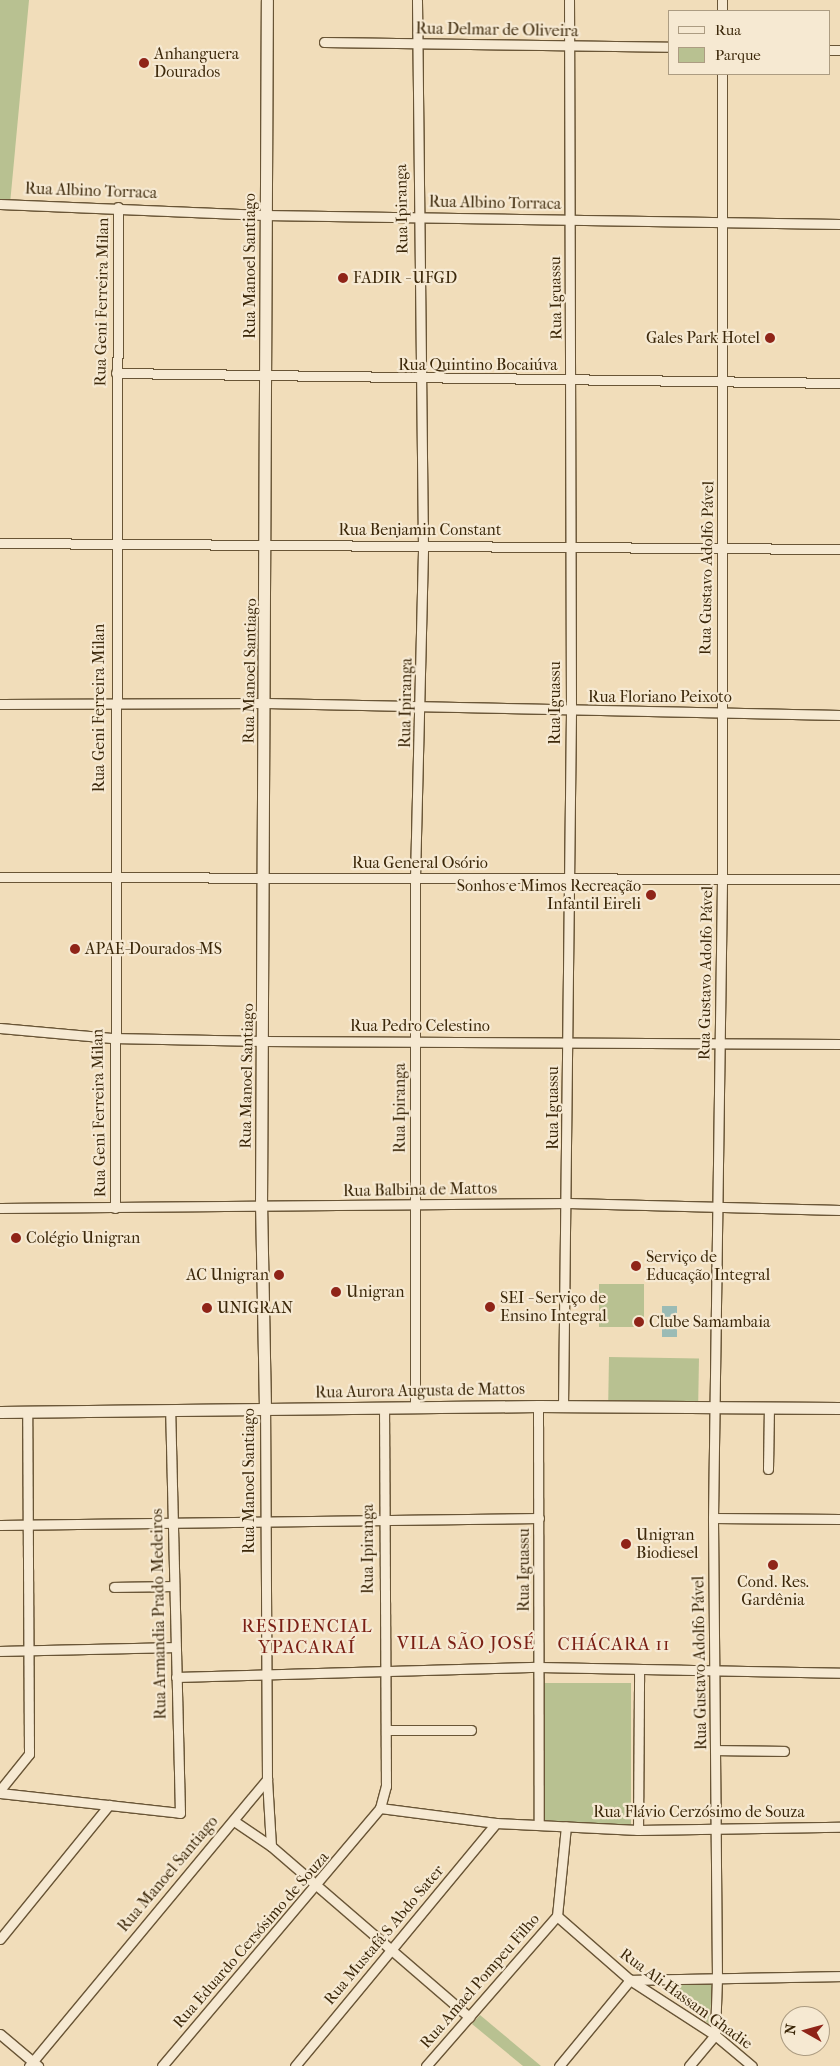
<!DOCTYPE html>
<meta charset="utf-8">
<style>
body{margin:0}
#map{position:relative;width:840px;height:2066px;overflow:hidden;background:#f1ddba;font-family:"IM FELL French Canon",serif}
div>[style]{position:absolute}
[style*='--x']{left:calc(var(--x)*1px);top:calc(var(--y)*1px);width:calc(var(--w)*1px);rotate:calc(var(--a)*1deg)}
.green>*{inset:0;background:#b8c191;transform-origin:0 0}
.water>*{inset:0;background:#9bbbb5;transform-origin:0 0}
.roads{filter:drop-shadow(1px 0 #695536) drop-shadow(-1px 0 #695536) drop-shadow(0 1px #695536) drop-shadow(0 -1px #695536)}
.minor>*{height:9px;margin:-4.5px;padding:0 4.5px;transform-origin:4.5px;border-radius:4.5px;background:#f6e9d2}
.tertiary>*{height:11px;margin:-5.5px;padding:0 5.5px;transform-origin:5.5px;border-radius:5.5px;background:#f6e9d2}
.dots>*{width:14px;height:14px;translate:-50% -50%;box-sizing:border-box;border:2px solid #f6e9d2;border-radius:50%}
span{translate:-50% -50%;white-space:nowrap;text-align:center;line-height:1.15;-webkit-text-stroke:4.5px #f6e9d2;paint-order:stroke}
.street-label{font-size:16px;color:#3c280a}
.poi-label{font-size:16px;color:#3c280a}
.left{translate:0 -50%;text-align:left}
.right{translate:-100% -50%;text-align:right}
.neighbourhood-label{font-size:18px;color:#7a1f14;letter-spacing:1px}
.legend{position:absolute;left:668px;top:10px;width:162px;height:65px;box-sizing:border-box;background:#f6e9d2;border:1px solid #ac9c82;margin:0;padding:6px 9px;list-style:none;font-size:15px;color:#3c280a}
.legend li{display:flex;align-items:center;gap:10px;height:25px}
.legend b{width:25px;border:1px solid #ac9c82}
.north{position:absolute;left:780px;top:2006px;width:50px;height:50px;box-sizing:border-box;background:#f6e9d2;border:1px solid #ac9c82;border-radius:50%;rotate:277deg;font-size:14px;font-weight:700;line-height:20px;text-align:center;color:#3c280a}
.north::after{content:'';display:block;margin:auto;width:18px;height:22px;background:#8f2418;clip-path:polygon(50% 0,100% 100%,50% 72%,0 100%)}
</style>
<div id="map">
<div class="green">
<i style="clip-path:polygon(0 0,29px 0,10px 204px,0 204px)"></i>
<i style="left:599px;top:1284px;width:45px;height:43px"></i>
<i style="left:609px;top:1357px;width:90px;height:46px;rotate:1deg"></i>
<i style="left:631px;top:1683px;width:144px;height:89px;rotate:90deg"></i>
<i style="clip-path:polygon(660px 1983px,713px 1983px,709px 2024px)"></i>
<i style="clip-path:polygon(480px 2015px,541px 2066px,523px 2066px,472px 2024px)"></i>
</div>
<div class="water">
<i style="left:662px;top:1306px;width:15px;height:31px"></i>
</div>
<div class="roads">
<div class="minor">
<i style="--x:722;--y:11;--w:11;--a:-90"></i>
<i style="--x:324;--y:42;--w:345;--a:0.8"></i>
<i style="--x:829;--y:50;--w:11;--a:0"></i>
<i style="--x:0;--y:204;--w:264;--a:2.4"></i>
<i style="--x:264;--y:215;--w:576;--a:0.9"></i>
<i style="--x:116;--y:373;--w:724;--a:0.79"></i>
<i style="--x:0;--y:543;--w:840;--a:0.41"></i>
<i style="--x:0;--y:704;--w:266;--a:-0.2"></i>
<i style="--x:266;--y:703;--w:574;--a:1.2"></i>
<i style="--x:0;--y:877;--w:840;--a:0.14"></i>
<i style="--x:0;--y:1028;--w:112;--a:5.1"></i>
<i style="--x:112;--y:1038;--w:152;--a:1.1"></i>
<i style="--x:264;--y:1041;--w:576;--a:0.3"></i>
<i style="--x:0;--y:1208;--w:568;--a:-0.5"></i>
<i style="--x:568;--y:1203;--w:272;--a:1.5"></i>
<i style="--x:115;--y:1208;--w:1001;--a:-89.83"></i>
<i style="--x:538;--y:1406;--w:419;--a:89.9"></i>
<i style="--x:563;--y:1406;--w:694;--a:-89.34"></i>
<i style="--x:571;--y:712;--w:712;--a:-90.16"></i>
<i style="--x:415;--y:1407;--w:529;--a:-90"></i>
<i style="--x:415;--y:878;--w:331;--a:-88.6"></i>
<i style="--x:423;--y:547;--w:547;--a:-90.63"></i>
<i style="--x:768;--y:1469;--w:62;--a:-89.1"></i>
<i style="--x:713;--y:1518;--w:127;--a:0.5"></i>
<i style="--x:0;--y:1525;--w:539;--a:-0.74"></i>
<i style="--x:114;--y:1587;--w:58;--a:-1"></i>
<i style="--x:0;--y:1651;--w:174;--a:-1.3"></i>
<i style="--x:176;--y:1677;--w:363;--a:-1.6"></i>
<i style="--x:539;--y:1667;--w:301;--a:1.1"></i>
<i style="--x:386;--y:1730;--w:85;--a:0"></i>
<i style="--x:715;--y:1750;--w:69;--a:0.8"></i>
<i style="--x:267;--y:1779;--w:67;--a:86.6"></i>
<i style="--x:0;--y:1790;--w:46;--a:-51.1"></i>
<i style="--x:29;--y:1754;--w:340;--a:-90.3"></i>
<i style="--x:0;--y:1793;--w:181;--a:6.3"></i>
<i style="--x:180;--y:1813;--w:400;--a:-91.4"></i>
<i style="--x:380;--y:1808;--w:117;--a:7.4"></i>
<i style="--x:496;--y:1823;--w:142;--a:2.8"></i>
<i style="--x:638;--y:1830;--w:202;--a:-0.9"></i>
<i style="--x:234;--y:1821;--w:45;--a:34"></i>
<i style="--x:271;--y:1846;--w:262;--a:40.8"></i>
<i style="--x:638;--y:1830;--w:161;--a:-89.6"></i>
<i style="--x:557;--y:1916;--w:97;--a:41.2"></i>
<i style="--x:630;--y:1980;--w:101;--a:32.9"></i>
<i style="--x:715;--y:2035;--w:48;--a:40"></i>
<i style="--x:557;--y:1916;--w:90;--a:-84.3"></i>
<i style="--x:0;--y:1939;--w:173;--a:-50.9"></i>
<i style="--x:0;--y:2034;--w:50;--a:40.1"></i>
<i style="--x:29;--y:2066;--w:373;--a:-50.3"></i>
<i style="--x:267;--y:1779;--w:370;--a:-90.3"></i>
<i style="--x:162;--y:2066;--w:338;--a:-49.8"></i>
<i style="--x:380;--y:1808;--w:23;--a:-75"></i>
<i style="--x:386;--y:1786;--w:378;--a:-90.3"></i>
<i style="--x:295;--y:2066;--w:315;--a:-50.4"></i>
<i style="--x:426;--y:2066;--w:199;--a:-48.9"></i>
<i style="--x:559;--y:2066;--w:112;--a:-50.5"></i>
<i style="--x:630;--y:1980;--w:210;--a:-1.1"></i>
<i style="--x:689;--y:2066;--w:40;--a:-50"></i>
<i style="--x:715;--y:2035;--w:56;--a:-88"></i>
<i style="--x:717;--y:1979;--w:461;--a:-90.5"></i>
<i style="--x:713;--y:1518;--w:639;--a:-89.19"></i>
<i style="--x:722;--y:879;--w:805;--a:-90"></i>
</div>
<div class="tertiary">
<i style="--x:265;--y:1409;--w:201;--a:-91.1"></i>
<i style="--x:261;--y:1208;--w:1208;--a:-89.72"></i>
<i style="--x:0;--y:1412;--w:538;--a:-0.64"></i>
<i style="--x:538;--y:1406;--w:302;--a:0.4"></i>
</div>
</div>
<div class="dots">
<i style="left:144px;top:63px;background:#8f2418"></i>
<i style="left:343px;top:278px;background:#8f2418"></i>
<i style="left:770px;top:338px;background:#8f2418"></i>
<i style="left:651px;top:895px;background:#8f2418"></i>
<i style="left:75px;top:949px;background:#8f2418"></i>
<i style="left:16px;top:1238px;background:#8f2418"></i>
<i style="left:636px;top:1266px;background:#8f2418"></i>
<i style="left:279px;top:1275px;background:#8f2418"></i>
<i style="left:336px;top:1292px;background:#8f2418"></i>
<i style="left:490px;top:1307px;background:#8f2418"></i>
<i style="left:207px;top:1308px;background:#8f2418"></i>
<i style="left:639px;top:1322px;background:#8f2418"></i>
<i style="left:626px;top:1544px;background:#8f2418"></i>
<i style="left:773px;top:1565px;background:#8f2418"></i>
</div>
<div class="street-label">
<span style="left:497px;top:30px;rotate:1deg">Rua Delmar de Oliveira</span>
<span style="left:91px;top:191px;rotate:2deg">Rua Albino Torraca</span>
<span style="left:495px;top:203px;rotate:1deg">Rua Albino Torraca</span>
<span style="left:402px;top:209px;rotate:-91deg">Rua Ipiranga</span>
<span style="left:250px;top:266px;rotate:-90deg">Rua Manoel Santiago</span>
<span style="left:556px;top:298px;rotate:-91deg">Rua Iguassu</span>
<span style="left:102px;top:302px;rotate:-89deg">Rua Geni Ferreira Milan</span>
<span style="left:478px;top:365px">Rua Quintino Bocaiúva</span>
<span style="left:420px;top:530px">Rua Benjamin Constant</span>
<span style="left:707px;top:568px;rotate:-89deg">Rua Gustavo Adolfo Pável</span>
<span style="left:250px;top:671px;rotate:-89deg">Rua Manoel Santiago</span>
<span style="left:660px;top:697px">Rua Floriano Peixoto</span>
<span style="left:406px;top:703px;rotate:-89deg">Rua Ipiranga</span>
<span style="left:555px;top:703px;rotate:-90deg">Rua Iguassu</span>
<span style="left:99px;top:708px;rotate:-90deg">Rua Geni Ferreira Milan</span>
<span style="left:420px;top:863px">Rua General Osório</span>
<span style="left:706px;top:973px;rotate:-89deg">Rua Gustavo Adolfo Pável</span>
<span style="left:420px;top:1026px">Rua Pedro Celestino</span>
<span style="left:247px;top:1076px;rotate:-89deg">Rua Manoel Santiago</span>
<span style="left:400px;top:1108px;rotate:-90deg">Rua Ipiranga</span>
<span style="left:553px;top:1108px;rotate:-90deg">Rua Iguassu</span>
<span style="left:99px;top:1113px;rotate:-91deg">Rua Geni Ferreira Milan</span>
<span style="left:420px;top:1190px;rotate:-1deg">Rua Balbina de Mattos</span>
<span style="left:420px;top:1391px;rotate:-1deg">Rua Aurora Augusta de Mattos</span>
<span style="left:249px;top:1481px;rotate:-90deg">Rua Manoel Santiago</span>
<span style="left:368px;top:1549px;rotate:-90deg">Rua Ipiranga</span>
<span style="left:524px;top:1570px;rotate:-90deg">Rua Iguassu</span>
<span style="left:159px;top:1614px;rotate:-91deg">Rua Armandia Prado Medeiros</span>
<span style="left:700px;top:1663px;rotate:-91deg">Rua Gustavo Adolfo Pável</span>
<span style="left:699px;top:1812px">Rua Flávio Cerzósimo de Souza</span>
<span style="left:168px;top:1874px;rotate:-50deg">Rua Manoel Santiago</span>
<span style="left:384px;top:1935px;rotate:-50deg">Rua Mustafá S Abdo Sater</span>
<span style="left:251px;top:1940px;rotate:-49deg">Rua Eduardo Cersósimo de Souza</span>
<span style="left:480px;top:1981px;rotate:-49deg">Rua Amael Pompeu Filho</span>
<span style="left:686px;top:1999px;rotate:36deg">Rua Ali Hassam Ghadie</span>
</div>
<div class="poi-label">
<span class="left" style="left:154px;top:63px">Anhanguera<br>Dourados</span>
<span class="left" style="left:353px;top:278px">FADIR - UFGD</span>
<span class="right" style="left:760px;top:338px">Gales Park Hotel</span>
<span class="right" style="left:641px;top:895px">Sonhos e Mimos Recreação<br>Infantil Eireli</span>
<span class="left" style="left:85px;top:949px">APAE-Dourados-MS</span>
<span class="left" style="left:26px;top:1238px">Colégio Unigran</span>
<span class="left" style="left:646px;top:1266px">Serviço de<br>Educação Integral</span>
<span class="right" style="left:269px;top:1275px">AC Unigran</span>
<span class="left" style="left:346px;top:1292px">Unigran</span>
<span class="left" style="left:500px;top:1307px">SEI - Serviço de<br>Ensino Integral</span>
<span class="left" style="left:217px;top:1308px">UNIGRAN</span>
<span class="left" style="left:649px;top:1322px">Clube Samambaia</span>
<span class="left" style="left:636px;top:1544px">Unigran<br>Biodiesel</span>
<span style="left:773px;top:1591px">Cond. Res.<br>Gardênia</span>
</div>
<div class="neighbourhood-label">
<span style="left:307px;top:1638px">RESIDENCIAL<br>YPACARAÍ</span>
<span style="left:466px;top:1644px">VILA SÃO JOSÉ</span>
<span style="left:614px;top:1645px">CHÁCARA 11</span>
</div>
<ul class="legend">
<li><b style="height:6px;background:#f6e9d2"></b>Rua</li>
<li><b style="height:14px;background:#b8c191"></b>Parque</li>
</ul>
<div class="north">N</div>
</div>
